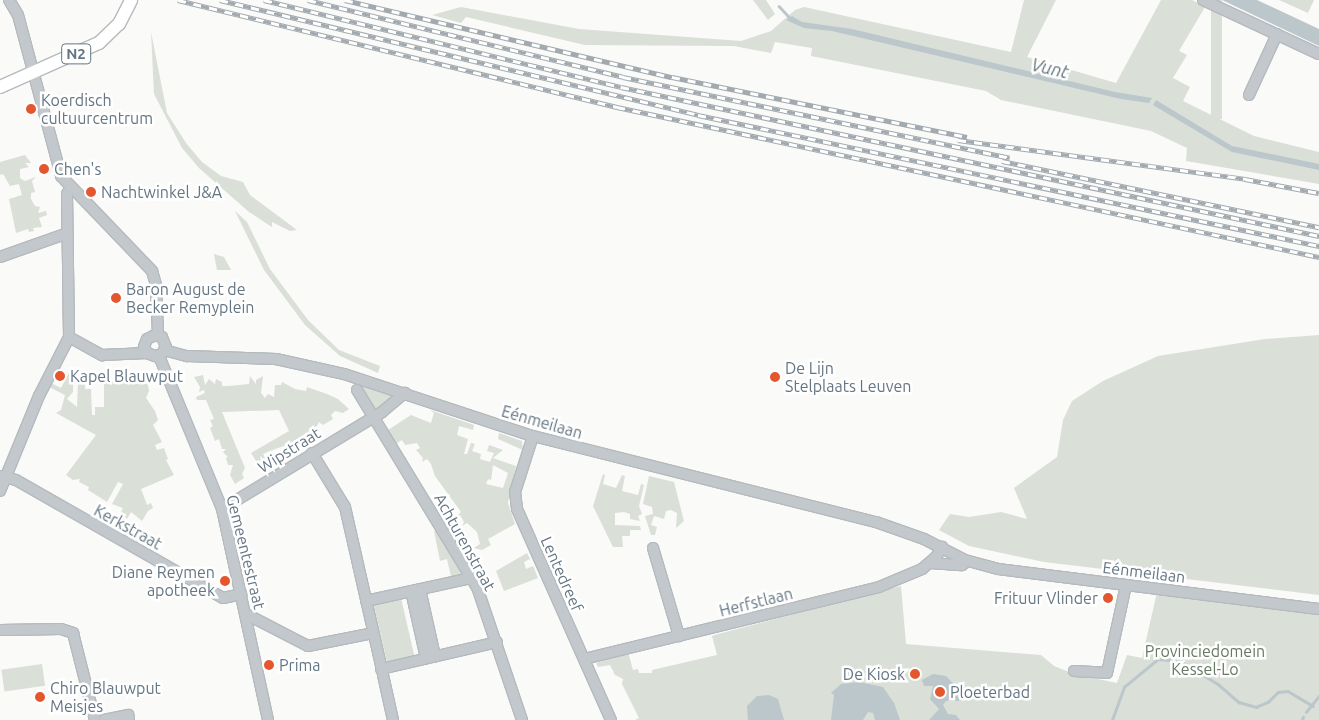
<!DOCTYPE html>
<meta charset="utf-8">
<style>
body{margin:0}
#map{position:relative;width:1319px;height:720px;overflow:hidden;background:#fafaf8;font-family:Ubuntu,sans-serif}
div>[style]{position:absolute}
[style*='--x']{left:calc(var(--x)*1px);top:calc(var(--y)*1px);width:calc(var(--w)*1px);rotate:calc(var(--a)*1deg)}
.green>*{inset:0;background:#dadfd7;transform-origin:0 0}
.water>*{inset:0;background:#bbc7cb}
.stream>*{height:2.5px;margin:-1.25px;padding:0 1.25px;transform-origin:1.25px;border-radius:1.25px;background:#bbc7cb}
.roads{filter:drop-shadow(1px 0 #b5babe) drop-shadow(-1px 0 #b5babe) drop-shadow(0 1px #b5babe) drop-shadow(0 -1px #b5babe)}
.minor>*{height:10px;margin:-5px;padding:0 5px;transform-origin:5px;border-radius:5px;background:#c3c8cc}
.major>*{height:12px;margin:-6px;padding:0 6px;transform-origin:6px;border-radius:6px;background:#fff}
.rail>*{height:4.5px;margin-top:-2.25px;transform-origin:0;background:repeating-linear-gradient(90deg,#fff 0 8px,#a2aab0 0 16px);box-sizing:border-box;border-block:1px solid #a2aab0}
.dots>*{width:14px;height:14px;translate:-50% -50%;box-sizing:border-box;border:2px solid #fff;border-radius:50%}
span{translate:-50% -50%;white-space:nowrap;text-align:center;line-height:1.15;-webkit-text-stroke:5px #fff;paint-order:stroke}
.shield-label span{padding:1px 4px;background:#fff;border:1px solid;border-radius:4px;-webkit-text-stroke-width:0}
.shield-label{font-size:15px;color:#657683;font-weight:700}
.poi-label{font-size:16px;color:#657683}
.left{translate:0 -50%;text-align:left}
.right{translate:-100% -50%;text-align:right}
.street-label{font-size:16px;color:#657683}
.park-label{font-size:16px;color:#687a64}
.water-label{font-size:18px;color:#60757c;font-style:italic}
</style>
<div id="map">
<div class="green">
<i style="clip-path:polygon(753px 0,766px 0,775px 14px,768px 20px)"></i>
<i style="clip-path:polygon(1024px 0,1056px 0,1027px 57px,1116px 83px,1161px 0,1192px 0,1205px 7px,1179px 51px,1187px 55px,1173px 78px,1190px 87px,1183px 101px,1254px 136px,1319px 152px,1319px 184px,1186px 161px,1187px 148px,1151px 131px,1001px 100px,986px 91px,811px 56px,812px 48px,775px 42px,771px 53px,734px 46px,585px 45px,466px 17px,461px 23px,432px 15px,461px 7px,579px 29px,741px 41px,771px 31px,795px 10px,804px 7px,1011px 52px)"></i>
<i style="left:1211px;top:0;width:11px;height:119px"></i>
<i style="clip-path:polygon(1279px 0,1314px 0,1308px 13px)"></i>
<i style="clip-path:polygon(151px 32px,167px 113px,186px 143px,202px 162px,221px 176px,243px 182px,250px 195px,297px 230px,290px 231px,272px 222px,272px 227px,249px 212px,199px 168px,182px 148px,154px 94px)"></i>
<i style="clip-path:polygon(25px 155px,31px 163px,25px 163px,29px 167px,20px 169px,20px 178px,25px 181px,36px 177px,32px 181px,35px 192px,31px 193px,31px 199px,35px 206px,40px 207px,38px 213px,46px 211px,47px 215px,39px 218px,42px 227px,33px 228px,34px 231px,29px 232px,28px 229px,16px 233px,9px 199px,22px 195px,19px 184px,10px 186px,3px 174px,0 175px,0 162px)"></i>
<i style="clip-path:polygon(235px 211px,247px 222px,270px 269px,308px 320px,339px 350px,380px 366px,378px 373px,340px 356px,305px 325px,264px 270px)"></i>
<i style="clip-path:polygon(214px 254px,224px 257px,231px 270px,217px 270px)"></i>
<i style="clip-path:polygon(1319px 335px,1319px 595px,1044px 562px,969px 546px,939px 530px,950px 514px,969px 517px,1001px 512px,1027px 519px,1014px 488px,1057px 457px,1063px 420px,1072px 401px,1103px 381px,1158px 356px,1265px 339px)"></i>
<i style="clip-path:polygon(146px 372px,149px 391px,146px 398px,155px 411px,158px 420px,153px 425px,162px 442px,155px 445px,157px 450px,164px 448px,168px 459px,166px 460px,174px 475px,141px 489px,147px 505px,151px 503px,153px 508px,148px 511px,142px 521px,131px 512px,127px 519px,121px 512px,123px 508px,112px 504px,123px 484px,118px 482px,107px 502px,88px 490px,89px 487px,79px 482px,80px 479px,73px 480px,66px 475px,96px 435px,56px 413px,61px 410px,65px 395px,49px 387px,51px 383px,61px 388px,69px 373px,73px 376px,73px 392px,67px 399px,77px 407px,78px 381px,85px 381px,85px 389px,91px 389px,92px 415px,95px 415px,95px 407px,104px 407px,104px 380px,120px 382px,124px 376px,129px 377px,132px 382px,140px 381px,140px 374px)"></i>
<i style="clip-path:polygon(203px 375px,205px 385px,209px 379px,215px 384px,216px 379px,222px 382px,222px 386px,228px 386px,249px 384px,250px 376px,256px 384px,256px 380px,263px 376px,261px 393px,265px 398px,268px 394px,274px 397px,275px 385px,281px 385px,282px 382px,295px 389px,306px 391px,307px 387px,327px 394px,338px 399px,349px 409px,343px 413px,335px 411px,331px 415px,333px 419px,323px 425px,319px 422px,317px 426px,289px 444px,267px 452px,263px 454px,266px 459px,258px 464px,251px 453px,289px 431px,279px 410px,222px 412px,245px 468px,242px 474px,244px 478px,235px 484px,230px 475px,233px 465px,228px 465px,226px 458px,228px 457px,223px 452px,226px 449px,222px 449px,219px 439px,215px 441px,210px 428px,213px 426px,210px 420px,214px 419px,206px 400px,197px 400px,196px 397px,205px 393px,204px 390px,199px 392px,200px 387px,194px 377px)"></i>
<i style="clip-path:polygon(359px 384px,392px 393px,394px 396px,375px 410px)"></i>
<i style="clip-path:polygon(evenodd,430px 410px,474px 425px,473px 430px,459px 426px,457px 435px,468px 439px,464px 454px,467px 454px,471px 443px,475px 444px,472px 451px,481px 454px,480px 459px,490px 462px,494px 453px,487px 451px,489px 445px,503px 450px,493px 458px,516px 466px,508px 503px,515px 524px,488px 539px,491px 545px,482px 550px,474px 548px,480px 544px,477px 532px,467px 523px,462px 526px,464px 522px,460px 515px,456px 517px,461px 512px,435px 476px,431px 464px,427px 459px,422px 462px,423px 458px,416px 450px,420px 448px,417px 443px,405px 445px,402px 440px,397px 443px,399px 448px,388px 430px,411px 415px,431px 423px,434px 413px,430px 410px,493px 465px,508px 473px,503px 488px,486px 484px,488px 479px,491px 480px,493px 465px)"></i>
<i style="clip-path:polygon(499px 433px,522px 441px,523px 450px,498px 439px)"></i>
<i style="clip-path:polygon(603px 474px,605px 475px,603px 484px,616px 488px,622px 475px,625px 476px,622px 491px,638px 495px,641px 484px,644px 485px,639px 506px,642px 514px,638px 516px,640px 521px,630px 519px,630px 514px,624px 512px,615px 513px,615px 525px,640px 526px,641px 530px,630px 530px,630px 536px,622px 536px,623px 547px,613px 547px,593px 506px)"></i>
<i style="clip-path:polygon(649px 476px,674px 482px,684px 521px,676px 528px,677px 513px,671px 510px,666px 511px,664px 519px,654px 516px,651px 525px,657px 527px,655px 535px,651px 535px,645px 516px,653px 514px,652px 507px,643px 504px)"></i>
<i style="clip-path:polygon(434px 531px,436px 531px,462px 574px,451px 577px,447px 559px,440px 561px)"></i>
<i style="clip-path:polygon(527px 553px,530px 559px,524px 562px,526px 569px,533px 566px,538px 578px,504px 591px,496px 571px)"></i>
<i style="clip-path:polygon(901px 586px,906px 644px,1041px 655px,1054px 666px,1074px 674px,1117px 683px,1127px 655px,1142px 658px,1157px 592px,1319px 615px,1319px 720px,635px 720px,639px 718px,622px 684px,623px 679px,615px 675px,610px 665px,598px 667px,596px 663px,628px 652px,633px 670px,638px 669px,639px 673px,652px 673px,652px 670px,717px 655px,712px 636px,718px 634px)"></i>
<i style="left:401px;top:598px;width:59px;height:28px;rotate:77deg"></i>
<i style="left:42px;top:664px;width:22px;height:41px;rotate:82deg"></i>
</div>
<div class="water">
<i style="clip-path:polygon(1222px 0,1257px 0,1319px 29px,1319px 46px)"></i>
<i style="clip-path:polygon(792px 16px,802px 22px,852px 29px,1115px 92px,1152px 98px,1149px 103px,1121px 99px,832px 31px,804px 28px,786px 20px)"></i>
<i style="clip-path:polygon(1156px 100px,1232px 146px,1319px 164px,1319px 170px,1232px 152px,1153px 105px)"></i>
<i style="clip-path:polygon(933px 674px,946px 676px,957px 687px,959px 701px,946px 701px,943px 705px,948px 714px,956px 715px,960px 720px,929px 720px,939px 709px,930px 699px,933px 686px,924px 686px,922px 680px)"></i>
<i style="clip-path:polygon(859px 682px,883px 687px,894px 703px,900px 720px,875px 720px,873px 713px,868px 712px,863px 720px,831px 720px,834px 695px,831px 693px,841px 684px)"></i>
<i style="clip-path:polygon(757px 696px,769px 695px,778px 699px,784px 720px,748px 720px,747px 706px)"></i>
</div>
<div class="stream">
<i style="--x:779;--y:6;--w:18;--a:47"></i>
<i style="--x:1306;--y:712;--w:21;--a:-51"></i>
<i style="--x:1112;--y:720;--w:35;--a:-70"></i>
<i style="--x:1124;--y:687;--w:44;--a:-39.5"></i>
<i style="--x:1158;--y:659;--w:23;--a:5"></i>
<i style="--x:1181;--y:661;--w:44;--a:31.9"></i>
<i style="--x:1218;--y:684;--w:28;--a:41"></i>
<i style="--x:1239;--y:702;--w:18;--a:16"></i>
<i style="--x:1256;--y:707;--w:13;--a:-23"></i>
<i style="--x:1268;--y:702;--w:14;--a:-45"></i>
<i style="--x:1278;--y:692;--w:10;--a:-6"></i>
<i style="--x:1288;--y:691;--w:29;--a:31"></i>
<i style="--x:1302;--y:720;--w:3;--a:-72"></i>
</div>
<div class="roads">
<div class="minor">
<i style="--x:9;--y:0;--w:17;--a:59"></i>
<i style="--x:18;--y:15;--w:167;--a:75"></i>
<i style="--x:61;--y:176;--w:132;--a:46.2"></i>
<i style="--x:152;--y:271;--w:15;--a:74"></i>
<i style="--x:156;--y:285;--w:50;--a:87.7"></i>
<i style="--x:1203;--y:0;--w:128;--a:25"></i>
<i style="--x:1249;--y:95;--w:67;--a:-65.3"></i>
<i style="--x:0;--y:257;--w:72;--a:-19.4"></i>
<i style="--x:69;--y:337;--w:38;--a:29"></i>
<i style="--x:102;--y:355;--w:45;--a:-2.5"></i>
<i style="--x:147;--y:353;--w:9;--a:21"></i>
<i style="--x:155;--y:356;--w:7;--a:-16"></i>
<i style="--x:162;--y:354;--w:8;--a:-60"></i>
<i style="--x:166;--y:347;--w:11;--a:-112"></i>
<i style="--x:162;--y:337;--w:7;--a:-164"></i>
<i style="--x:155;--y:335;--w:9;--a:153"></i>
<i style="--x:147;--y:339;--w:9;--a:111"></i>
<i style="--x:144;--y:347;--w:7;--a:63"></i>
<i style="--x:164;--y:350;--w:24;--a:15"></i>
<i style="--x:187;--y:356;--w:89;--a:1.9"></i>
<i style="--x:276;--y:359;--w:70;--a:12.4"></i>
<i style="--x:344;--y:374;--w:199;--a:18.2"></i>
<i style="--x:533;--y:436;--w:354;--a:14.1"></i>
<i style="--x:876;--y:522;--w:51;--a:19.5"></i>
<i style="--x:924;--y:539;--w:48;--a:27.1"></i>
<i style="--x:159;--y:356;--w:165;--a:67.6"></i>
<i style="--x:222;--y:509;--w:216;--a:77.7"></i>
<i style="--x:357;--y:390;--w:231;--a:58.7"></i>
<i style="--x:477;--y:587;--w:140;--a:71.3"></i>
<i style="--x:533;--y:436;--w:59;--a:107.8"></i>
<i style="--x:515;--y:492;--w:17;--a:83"></i>
<i style="--x:517;--y:509;--w:231;--a:66"></i>
<i style="--x:312;--y:453;--w:63;--a:58.6"></i>
<i style="--x:345;--y:507;--w:171;--a:77.2"></i>
<i style="--x:0;--y:476;--w:16;--a:14"></i>
<i style="--x:16;--y:480;--w:238;--a:29.7"></i>
<i style="--x:223;--y:598;--w:19;--a:-12"></i>
<i style="--x:0;--y:491;--w:103;--a:-67.7"></i>
<i style="--x:39;--y:396;--w:66;--a:-63"></i>
<i style="--x:69;--y:337;--w:143;--a:-90.8"></i>
<i style="--x:67;--y:194;--w:8;--a:-60"></i>
<i style="--x:222;--y:509;--w:187;--a:-31.2"></i>
<i style="--x:382;--y:412;--w:30;--a:-40"></i>
<i style="--x:653;--y:548;--w:92;--a:73.5"></i>
<i style="--x:961;--y:559;--w:38;--a:15"></i>
<i style="--x:998;--y:569;--w:323;--a:7.1"></i>
<i style="--x:930;--y:563;--w:32;--a:4"></i>
<i style="--x:962;--y:565;--w:6;--a:-39"></i>
<i style="--x:420;--y:589;--w:69;--a:77.4"></i>
<i style="--x:411;--y:591;--w:69;--a:77.4"></i>
<i style="--x:366;--y:601;--w:107;--a:-12.4"></i>
<i style="--x:246;--y:614;--w:70;--a:27.3"></i>
<i style="--x:308;--y:646;--w:66;--a:-11.3"></i>
<i style="--x:0;--y:630;--w:61;--a:-0.9"></i>
<i style="--x:61;--y:629;--w:13;--a:18"></i>
<i style="--x:73;--y:633;--w:90;--a:75.8"></i>
<i style="--x:584;--y:659;--w:304;--a:-13.7"></i>
<i style="--x:879;--y:587;--w:47;--a:-22.7"></i>
<i style="--x:922;--y:569;--w:18;--a:-41"></i>
<i style="--x:936;--y:557;--w:12;--a:-59"></i>
<i style="--x:381;--y:669;--w:119;--a:-13.1"></i>
<i style="--x:1074;--y:671;--w:33;--a:3"></i>
<i style="--x:1107;--y:673;--w:90;--a:-77.8"></i>
<i style="--x:383;--y:675;--w:46;--a:77.5"></i>
<i style="--x:104;--y:720;--w:25;--a:-12"></i>
<i style="--x:128;--y:715;--w:5;--a:79"></i>
</div>
<div class="major">
<i style="--x:0;--y:87;--w:108;--a:-24"></i>
<i style="--x:99;--y:43;--w:28;--a:-44"></i>
<i style="--x:119;--y:24;--w:27;--a:-63"></i>
</div>
</div>
<div class="rail">
<i style="--x:178;--y:0;--w:452;--a:13.7"></i>
<i style="--x:617;--y:107;--w:718;--a:12.06"></i>
<i style="--x:220;--y:0;--w:492;--a:13.5"></i>
<i style="--x:698;--y:115;--w:635;--a:11.91"></i>
<i style="--x:264;--y:0;--w:367;--a:13.7"></i>
<i style="--x:621;--y:87;--w:714;--a:12.05"></i>
<i style="--x:308;--y:0;--w:324;--a:13.7"></i>
<i style="--x:623;--y:77;--w:395;--a:11.8"></i>
<i style="--x:345;--y:0;--w:336;--a:13.3"></i>
<i style="--x:672;--y:77;--w:301;--a:11.5"></i>
<i style="--x:958;--y:140;--w:290;--a:7.7"></i>
<i style="--x:1245;--y:179;--w:75;--a:10.7"></i>
<i style="--x:1002;--y:161;--w:324;--a:11.8"></i>
</div>
<div class="dots">
<i style="left:31px;top:109px;background:#e4572e"></i>
<i style="left:44px;top:169px;background:#e4572e"></i>
<i style="left:91px;top:192px;background:#e4572e"></i>
<i style="left:116px;top:298px;background:#e4572e"></i>
<i style="left:60px;top:376px;background:#e4572e"></i>
<i style="left:775px;top:377px;background:#e4572e"></i>
<i style="left:225px;top:581px;background:#e4572e"></i>
<i style="left:1108px;top:598px;background:#e4572e"></i>
<i style="left:269px;top:665px;background:#e4572e"></i>
<i style="left:915px;top:674px;background:#e4572e"></i>
<i style="left:940px;top:692px;background:#e4572e"></i>
<i style="left:40px;top:697px;background:#e4572e"></i>
</div>
<div class="shield-label">
<span style="left:76px;top:54px">N2</span>
</div>
<div class="poi-label">
<span class="left" style="left:41px;top:109px">Koerdisch<br>cultuurcentrum</span>
<span class="left" style="left:54px;top:169px">Chen's</span>
<span class="left" style="left:101px;top:192px">Nachtwinkel J&amp;A</span>
<span class="left" style="left:126px;top:298px">Baron August de<br>Becker Remyplein</span>
<span class="left" style="left:785px;top:377px">De Lijn<br>Stelplaats Leuven</span>
<span class="left" style="left:70px;top:376px">Kapel Blauwput</span>
<span class="right" style="left:215px;top:581px">Diane Reymen<br>apotheek</span>
<span class="right" style="left:1098px;top:598px">Frituur Vlinder</span>
<span class="left" style="left:279px;top:665px">Prima</span>
<span class="right" style="left:905px;top:674px">De Kiosk</span>
<span class="left" style="left:50px;top:697px">Chiro Blauwput<br>Meisjes</span>
<span class="left" style="left:950px;top:692px">Ploeterbad</span>
</div>
<div class="street-label">
<span style="left:542px;top:422px;rotate:16deg">Eénmeilaan</span>
<span style="left:289px;top:450px;rotate:-32deg">Wipstraat</span>
<span style="left:128px;top:527px;rotate:29deg">Kerkstraat</span>
<span style="left:465px;top:542px;rotate:61deg">Achturenstraat</span>
<span style="left:246px;top:552px;rotate:76deg">Gemeentestraat</span>
<span style="left:1144px;top:572px;rotate:7deg">Eénmeilaan</span>
<span style="left:562px;top:574px;rotate:66deg">Lentedreef</span>
<span style="left:756px;top:602px;rotate:-14deg">Herfstlaan</span>
</div>
<div class="park-label">
<span style="left:1205px;top:660px">Provinciedomein<br>Kessel-Lo</span>
</div>
<div class="water-label">
<span style="left:1050px;top:68px;rotate:13deg">Vunt</span>
</div>
</div>
